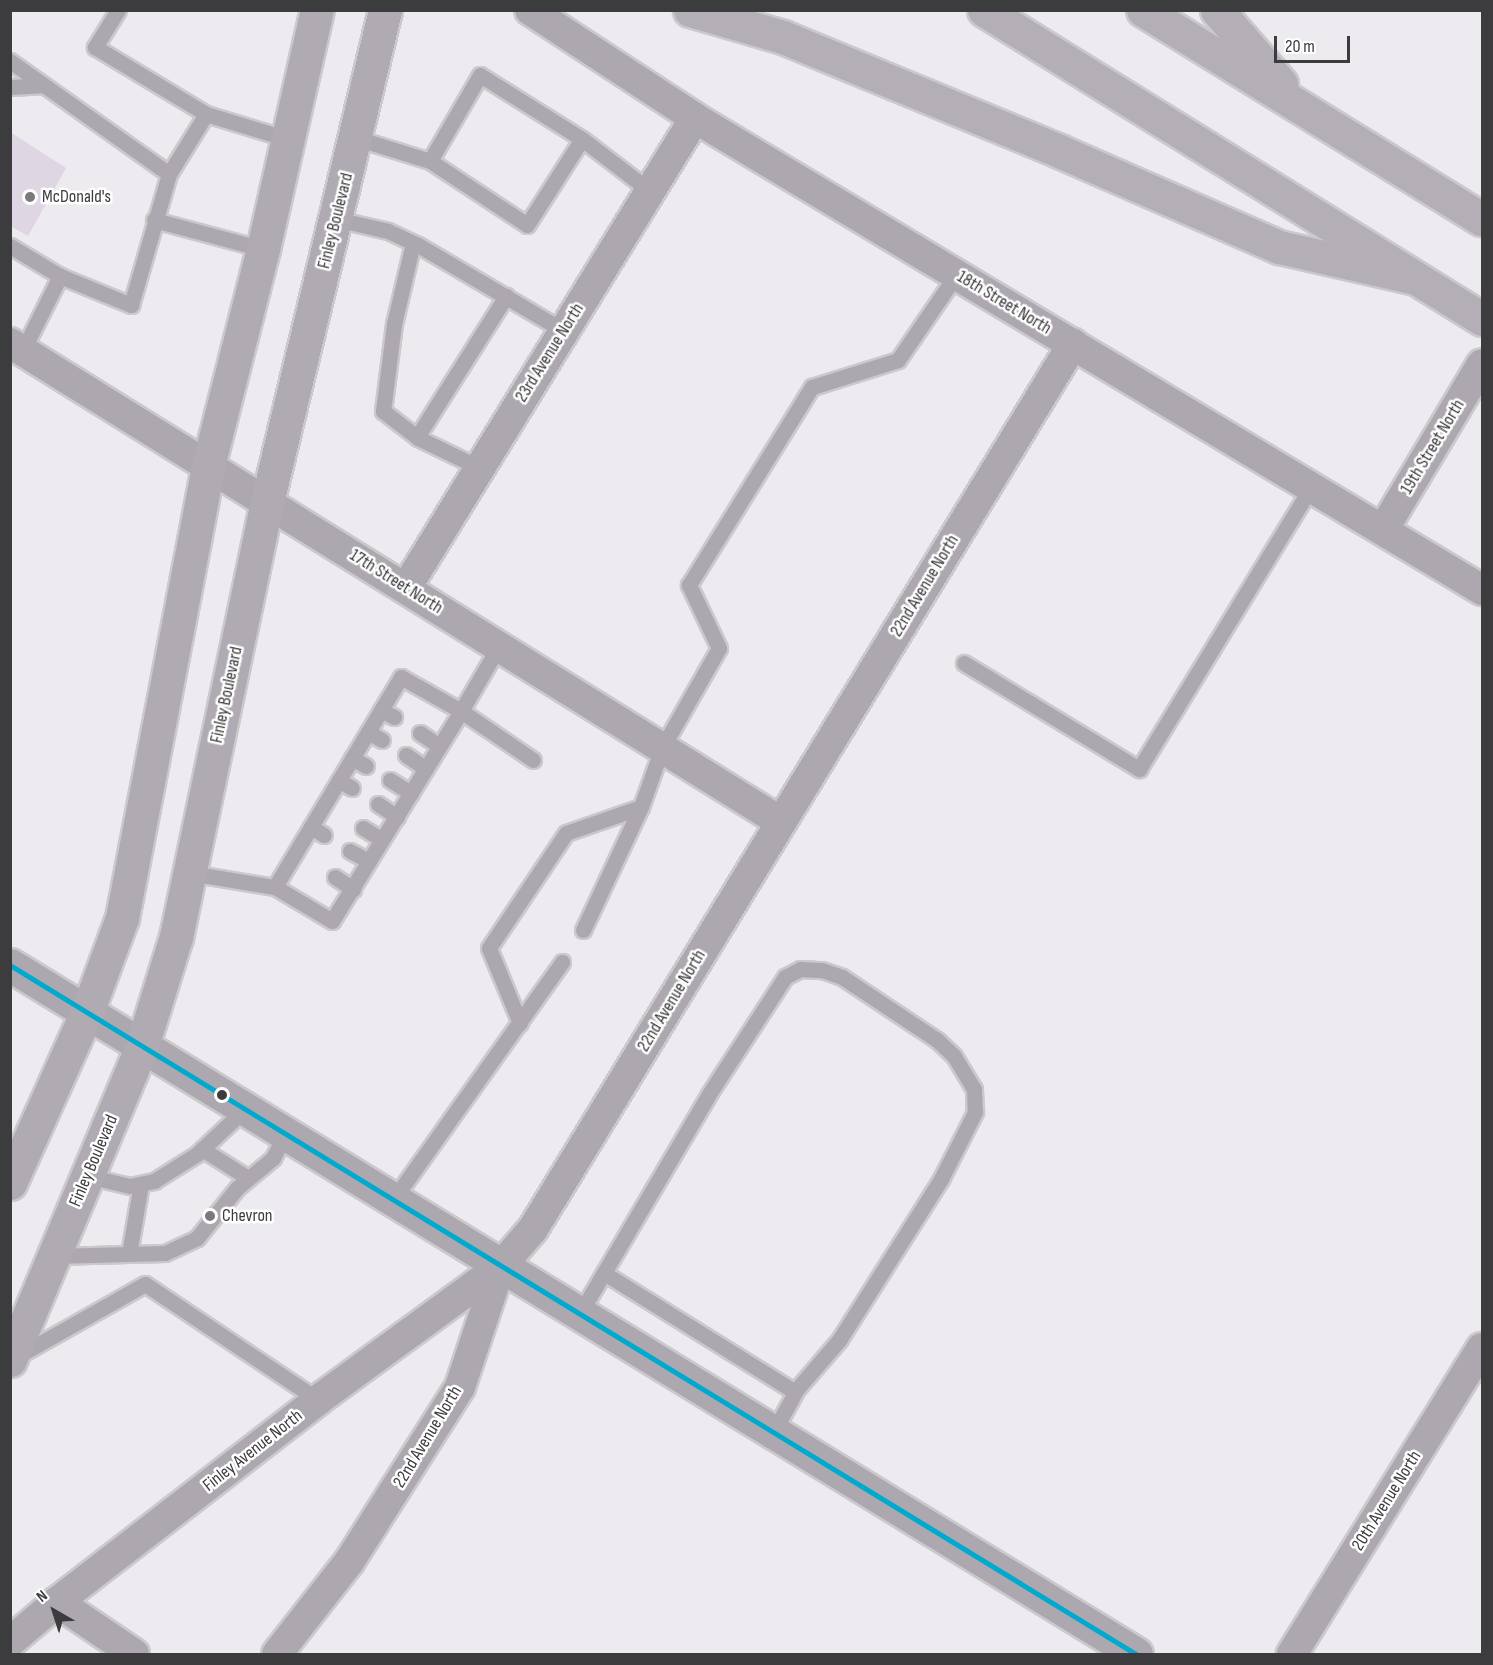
<!DOCTYPE html>
<style>
body{margin:0}
#map{position:relative;width:1493px;height:1665px;overflow:hidden;background:#edebef;font-family:"Sofia Sans Condensed",sans-serif}
div>[style]{position:absolute}
[style*='--x']{left:calc(var(--x)*1px);top:calc(var(--y)*1px);width:calc(var(--w)*1px);rotate:calc(var(--a)*1deg)}
.building>*{inset:0;background:#ded6e2}
.roads{filter:drop-shadow(2px 0 #cac9cb) drop-shadow(-2px 0 #cac9cb) drop-shadow(0 2px #cac9cb) drop-shadow(0 -2px #cac9cb)}
.service>*{height:15px;margin:-7.5px;padding:0 7.5px;transform-origin:7.5px;border-radius:7.5px;background:#ada8af}
.minor>*{height:30px;margin:-15px;padding:0 15px;transform-origin:15px;border-radius:15px;background:#ada8af}
.tertiary>*{height:33px;margin:-16.5px;padding:0 16.5px;transform-origin:16.5px;border-radius:16.5px;background:#ada8af}
.primary>*{height:33px;margin:-16.5px;padding:0 16.5px;transform-origin:16.5px;border-radius:16.5px;background:#b0aab3}
.motorway>*{height:33px;margin:-16.5px;padding:0 16.5px;transform-origin:16.5px;border-radius:16.5px;background:#b4afb7}
.bus-1>*{height:4.5px;margin:-2.25px;padding:0 2.25px;transform-origin:2.25px;border-radius:2.25px;background:#00a9ce}
.dots>*{width:16px;height:16px;translate:-50% -50%;box-sizing:border-box;border:3px solid #fff;border-radius:50%}
span{translate:-50% -50%;white-space:nowrap;text-align:center;line-height:1.15;-webkit-text-stroke:5px #fff;paint-order:stroke}
.poi-label{font-size:18px;color:#3c3b3d}
.left{translate:0 -50%;text-align:left}
.street-label{font-size:18px;color:#3c3b3d}
.frame{position:absolute;inset:0;border:12px solid #3c3b3d;pointer-events:none}
.north{position:absolute;left:24px;top:1581px;width:60px;height:60px;-webkit-text-stroke:4px #fff;paint-order:stroke;rotate:321deg;font-size:16px;font-weight:700;line-height:24px;text-align:center;color:#3c3b3d}
.north::after{content:'';display:block;margin:auto;width:21px;height:27px;background:#3c3b3d;clip-path:polygon(50% 0,100% 100%,50% 72%,0 100%)}
.scale{position:absolute;left:1274px;top:36px;width:76px;height:27px;box-sizing:border-box;border:3px solid #3c3b3d;border-top:0;padding-left:8px;font-size:18px;line-height:21px;white-space:nowrap;color:#3c3b3d;-webkit-text-stroke:4px #fff;paint-order:stroke}
</style>
<div id="map">
<div class="building">
<i style="clip-path:polygon(10px 132px,66px 168px,28px 236px,10px 226px)"></i>
</div>
<div class="roads">
<div class="service">
<i style="--x:118;--y:10;--w:44;--a:121.9"></i>
<i style="--x:95;--y:47;--w:130;--a:31.1"></i>
<i style="--x:10;--y:61;--w:195;--a:35.4"></i>
<i style="--x:10;--y:87;--w:33;--a:-3"></i>
<i style="--x:356;--y:138;--w:77;--a:17.3"></i>
<i style="--x:430;--y:161;--w:116;--a:33.4"></i>
<i style="--x:527;--y:225;--w:102;--a:-57.4"></i>
<i style="--x:582;--y:139;--w:120;--a:-147.9"></i>
<i style="--x:480;--y:75;--w:99;--a:120.2"></i>
<i style="--x:582;--y:139;--w:86;--a:37.4"></i>
<i style="--x:336;--y:219;--w:53;--a:13"></i>
<i style="--x:388;--y:231;--w:33;--a:25"></i>
<i style="--x:418;--y:245;--w:169;--a:30.5"></i>
<i style="--x:154;--y:220;--w:113;--a:14.9"></i>
<i style="--x:413;--y:243;--w:83;--a:103.2"></i>
<i style="--x:394;--y:324;--w:88;--a:97.2"></i>
<i style="--x:383;--y:411;--w:44;--a:37.6"></i>
<i style="--x:418;--y:438;--w:69;--a:25.8"></i>
<i style="--x:10;--y:246;--w:58;--a:31"></i>
<i style="--x:60;--y:276;--w:77;--a:22.2"></i>
<i style="--x:131;--y:305;--w:136;--a:-73.8"></i>
<i style="--x:169;--y:174;--w:70;--a:-58.3"></i>
<i style="--x:206;--y:114;--w:86;--a:17"></i>
<i style="--x:23;--y:350;--w:83;--a:-63.4"></i>
<i style="--x:417;--y:437;--w:167;--a:-57.7"></i>
<i style="--x:499;--y:646;--w:75;--a:120.3"></i>
<i style="--x:461;--y:711;--w:87;--a:34.2"></i>
<i style="--x:964;--y:663;--w:205;--a:31.2"></i>
<i style="--x:1139;--y:769;--w:330;--a:-58.6"></i>
<i style="--x:381;--y:710;--w:15;--a:28"></i>
<i style="--x:368;--y:732;--w:16;--a:30"></i>
<i style="--x:420;--y:733;--w:23;--a:34"></i>
<i style="--x:406;--y:755;--w:24;--a:35"></i>
<i style="--x:352;--y:758;--w:16;--a:30"></i>
<i style="--x:339;--y:780;--w:15;--a:32"></i>
<i style="--x:390;--y:780;--w:25;--a:32"></i>
<i style="--x:378;--y:804;--w:23;--a:34"></i>
<i style="--x:311;--y:827;--w:15;--a:32"></i>
<i style="--x:363;--y:828;--w:22;--a:32"></i>
<i style="--x:350;--y:851;--w:21;--a:28"></i>
<i style="--x:190;--y:873;--w:86;--a:9.4"></i>
<i style="--x:275;--y:887;--w:66;--a:30.8"></i>
<i style="--x:332;--y:921;--w:246;--a:-58.4"></i>
<i style="--x:461;--y:711;--w:69;--a:-150.5"></i>
<i style="--x:401;--y:677;--w:245;--a:121"></i>
<i style="--x:335;--y:877;--w:22;--a:34"></i>
<i style="--x:583;--y:930;--w:136;--a:-64.8"></i>
<i style="--x:641;--y:807;--w:63;--a:-70.4"></i>
<i style="--x:662;--y:748;--w:115;--a:-60.3"></i>
<i style="--x:719;--y:648;--w:70;--a:-115.5"></i>
<i style="--x:689;--y:585;--w:233;--a:-58.2"></i>
<i style="--x:812;--y:387;--w:90;--a:-17.4"></i>
<i style="--x:898;--y:360;--w:103;--a:-55.7"></i>
<i style="--x:520;--y:1023;--w:81;--a:-112.5"></i>
<i style="--x:489;--y:948;--w:138;--a:-56.2"></i>
<i style="--x:566;--y:833;--w:79;--a:-19.1"></i>
<i style="--x:202;--y:1149;--w:54;--a:32.2"></i>
<i style="--x:87;--y:1176;--w:44;--a:13.1"></i>
<i style="--x:130;--y:1186;--w:25;--a:-12"></i>
<i style="--x:154;--y:1181;--w:51;--a:-32.1"></i>
<i style="--x:197;--y:1154;--w:66;--a:-43.2"></i>
<i style="--x:393;--y:1200;--w:292;--a:-54.6"></i>
<i style="--x:129;--y:1254;--w:71;--a:-80.3"></i>
<i style="--x:54;--y:1256;--w:111;--a:-1.5"></i>
<i style="--x:165;--y:1253;--w:35;--a:-25"></i>
<i style="--x:197;--y:1238;--w:64;--a:-51.3"></i>
<i style="--x:237;--y:1188;--w:47;--a:-39.8"></i>
<i style="--x:273;--y:1158;--w:27;--a:-63"></i>
<i style="--x:604;--y:1273;--w:225;--a:31.9"></i>
<i style="--x:579;--y:1315;--w:256;--a:-59.5"></i>
<i style="--x:709;--y:1094;--w:140;--a:-57"></i>
<i style="--x:785;--y:977;--w:17;--a:-28"></i>
<i style="--x:800;--y:969;--w:22;--a:3"></i>
<i style="--x:822;--y:970;--w:21;--a:19"></i>
<i style="--x:842;--y:977;--w:114;--a:33.6"></i>
<i style="--x:937;--y:1040;--w:23;--a:43"></i>
<i style="--x:954;--y:1056;--w:39;--a:59"></i>
<i style="--x:974;--y:1089;--w:23;--a:88"></i>
<i style="--x:975;--y:1112;--w:75;--a:116.9"></i>
<i style="--x:941;--y:1179;--w:189;--a:122.3"></i>
<i style="--x:840;--y:1339;--w:66;--a:130.7"></i>
<i style="--x:797;--y:1389;--w:50;--a:118.6"></i>
<i style="--x:16;--y:1357;--w:148;--a:-29.5"></i>
<i style="--x:145;--y:1284;--w:208;--a:33.8"></i>
</div>
<div class="minor">
<i style="--x:530;--y:10;--w:197;--a:33.2"></i>
<i style="--x:695;--y:118;--w:918;--a:30.95"></i>
<i style="--x:10;--y:343;--w:908;--a:31.85"></i>
<i style="--x:1383;--y:530;--w:193;--a:-59.2"></i>
<i style="--x:406;--y:588;--w:552;--a:-58.41"></i>
<i style="--x:57;--y:1602;--w:93;--a:34"></i>
<i style="--x:10;--y:1642;--w:62;--a:-40.4"></i>
<i style="--x:57;--y:1602;--w:330;--a:-37.7"></i>
<i style="--x:318;--y:1400;--w:225;--a:-36.2"></i>
<i style="--x:277;--y:1654;--w:117;--a:-52"></i>
<i style="--x:349;--y:1562;--w:207;--a:-57.6"></i>
<i style="--x:460;--y:1387;--w:126;--a:-71.6"></i>
<i style="--x:500;--y:1267;--w:50;--a:-49"></i>
<i style="--x:533;--y:1229;--w:1037;--a:-58.61"></i>
<i style="--x:1292;--y:1654;--w:360;--a:-58.2"></i>
</div>
<div class="tertiary">
<i style="--x:10;--y:965;--w:1320;--a:31.46"></i>
</div>
<div class="primary">
<i style="--x:10;--y:1183;--w:188;--a:-65.8"></i>
<i style="--x:87;--y:1012;--w:100;--a:-69.6"></i>
<i style="--x:122;--y:918;--w:460;--a:-79.2"></i>
<i style="--x:208;--y:466;--w:224;--a:-75.8"></i>
<i style="--x:263;--y:249;--w:245;--a:-77.3"></i>
<i style="--x:10;--y:1360;--w:341;--a:-67.2"></i>
<i style="--x:142;--y:1046;--w:114;--a:-72.7"></i>
<i style="--x:176;--y:937;--w:444;--a:-78.2"></i>
<i style="--x:267;--y:502;--w:506;--a:-76.51"></i>
</div>
<div class="motorway">
<i style="--x:690;--y:10;--w:97;--a:16.2"></i>
<i style="--x:783;--y:37;--w:299;--a:22.4"></i>
<i style="--x:1059;--y:151;--w:240;--a:23.6"></i>
<i style="--x:1279;--y:247;--w:135;--a:12.8"></i>
<i style="--x:984;--y:10;--w:586;--a:31.82"></i>
<i style="--x:1143;--y:10;--w:398;--a:31.7"></i>
<i style="--x:1217;--y:10;--w:98;--a:49.1"></i>
</div>
</div>
<div class="bus-1">
<i style="--x:10;--y:965;--w:1320;--a:31.46"></i>
</div>
<div class="dots">
<i style="left:30px;top:197px;background:#7a797b"></i>
<i style="left:222px;top:1095px;background:#3c3b3d"></i>
<i style="left:210px;top:1216px;background:#7a797b"></i>
</div>
<div class="poi-label">
<span class="left" style="left:42px;top:197px">McDonald's</span>
<span class="left" style="left:222px;top:1216px">Chevron</span>
</div>
<div class="street-label">
<span style="left:336px;top:221px;rotate:-76deg">Finley Boulevard</span>
<span style="left:1004px;top:303px;rotate:31deg">18th Street North</span>
<span style="left:550px;top:353px;rotate:-58deg">23rd Avenue North</span>
<span style="left:1433px;top:447px;rotate:-59deg">19th Street North</span>
<span style="left:396px;top:582px;rotate:32deg">17th Street North</span>
<span style="left:925px;top:586px;rotate:-59deg">22nd Avenue North</span>
<span style="left:227px;top:695px;rotate:-78deg">Finley Boulevard</span>
<span style="left:672px;top:1001px;rotate:-59deg">22nd Avenue North</span>
<span style="left:94px;top:1161px;rotate:-67deg">Finley Boulevard</span>
<span style="left:428px;top:1437px;rotate:-59deg">22nd Avenue North</span>
<span style="left:253px;top:1451px;rotate:-38deg">Finley Avenue North</span>
<span style="left:1387px;top:1501px;rotate:-58deg">20th Avenue North</span>
</div>
<div class="frame"></div>
<div class="north">N</div>
<div class="scale">20 m</div>
</div>
